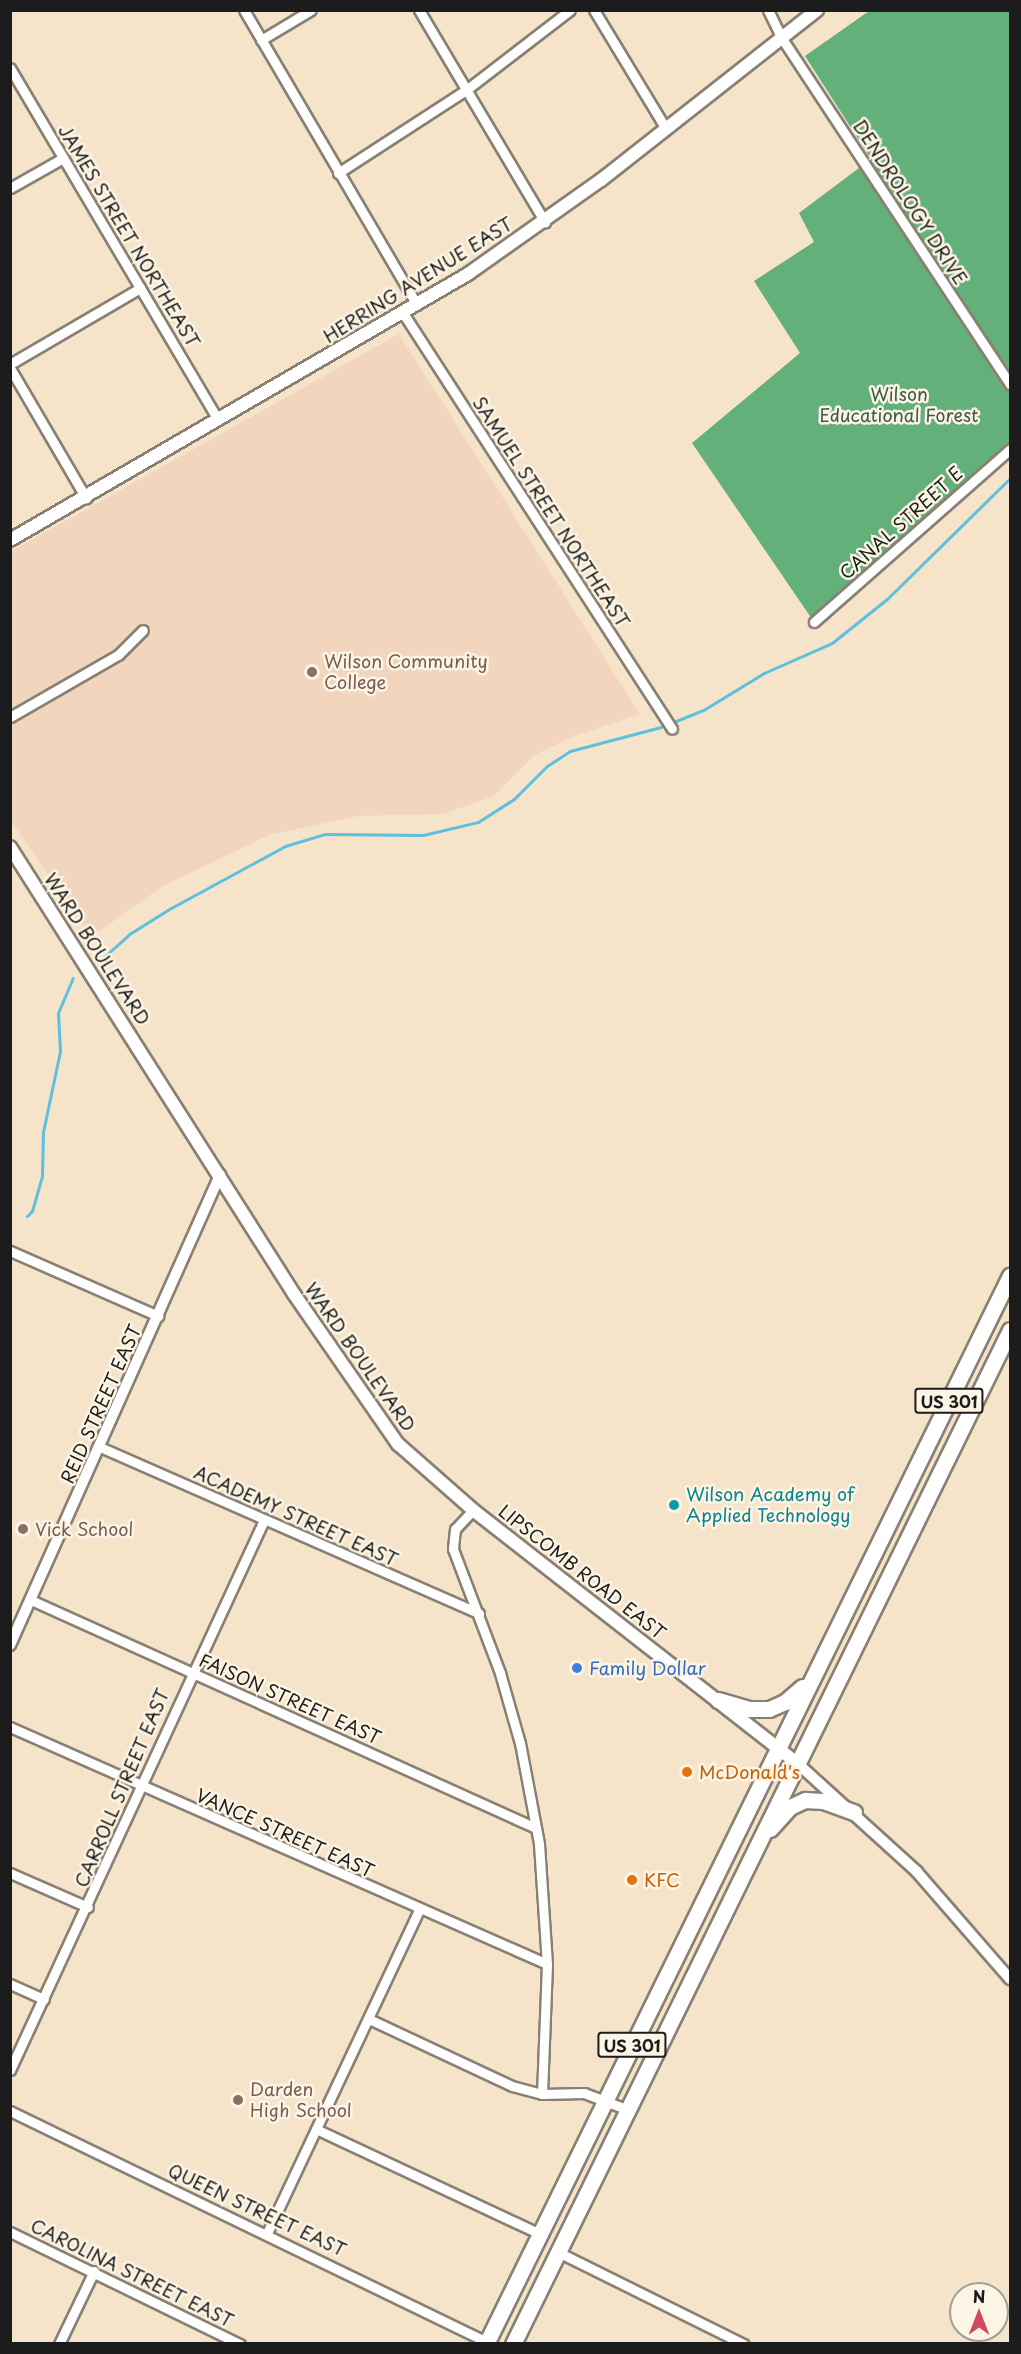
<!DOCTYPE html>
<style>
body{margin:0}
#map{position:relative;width:1021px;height:2354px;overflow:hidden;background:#f5e4ca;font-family:"Playpen Sans",sans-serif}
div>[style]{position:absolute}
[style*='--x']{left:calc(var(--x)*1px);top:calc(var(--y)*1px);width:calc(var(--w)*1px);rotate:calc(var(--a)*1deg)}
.built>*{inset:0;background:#f1d5bd}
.forest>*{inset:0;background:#63b07a}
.stream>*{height:3px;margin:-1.5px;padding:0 1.5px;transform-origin:1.5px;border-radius:1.5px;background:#5ec0dc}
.roads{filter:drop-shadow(2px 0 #888073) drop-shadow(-2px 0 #888073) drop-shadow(0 2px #888073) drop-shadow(0 -2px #888073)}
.minor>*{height:9px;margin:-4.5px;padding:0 4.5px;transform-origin:4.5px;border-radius:4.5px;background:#fff}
.tertiary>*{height:10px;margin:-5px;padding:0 5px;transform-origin:5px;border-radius:5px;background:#fff}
.secondary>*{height:12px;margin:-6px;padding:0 6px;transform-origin:6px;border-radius:6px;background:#fff}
.trunk>*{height:15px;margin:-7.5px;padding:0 7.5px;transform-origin:7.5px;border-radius:7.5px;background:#fff}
.dots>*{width:16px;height:16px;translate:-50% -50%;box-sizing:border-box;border:3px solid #fcf5e5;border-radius:50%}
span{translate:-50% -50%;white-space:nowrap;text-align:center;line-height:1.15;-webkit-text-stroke:5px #fcf5e5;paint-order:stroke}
.shield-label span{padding:2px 4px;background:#fcf5e5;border:2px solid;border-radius:4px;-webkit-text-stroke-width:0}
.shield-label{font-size:16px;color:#1c1c1c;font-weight:700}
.street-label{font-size:18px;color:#1c1c1c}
.park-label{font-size:18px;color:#3d5a44}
.education-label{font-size:18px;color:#785e54}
.left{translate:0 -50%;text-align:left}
.culture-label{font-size:18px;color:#0d838f}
.shop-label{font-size:18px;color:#366cbe}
.food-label{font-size:18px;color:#c56008}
.frame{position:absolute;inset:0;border:12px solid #1c1c1c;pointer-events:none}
.north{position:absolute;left:949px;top:2282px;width:60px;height:60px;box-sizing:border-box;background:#fcf5e5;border:2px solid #a29e95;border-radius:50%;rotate:0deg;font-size:16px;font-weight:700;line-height:24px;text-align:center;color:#1c1c1c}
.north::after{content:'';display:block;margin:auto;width:21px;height:27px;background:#d1495b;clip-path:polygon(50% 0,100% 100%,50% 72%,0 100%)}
</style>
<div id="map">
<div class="built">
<i style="clip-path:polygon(399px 334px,640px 714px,574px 736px,533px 756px,494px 796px,443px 814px,358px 816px,269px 835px,163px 886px,91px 937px,11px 821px,10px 552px)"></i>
</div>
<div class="forest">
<i style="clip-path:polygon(869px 11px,1010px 11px,1010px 456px,814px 622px,692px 443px,800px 353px,754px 281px,814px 242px,799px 213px,871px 159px,805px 56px)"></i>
</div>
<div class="stream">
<i style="--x:676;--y:721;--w:31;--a:-22"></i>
<i style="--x:705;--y:709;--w:69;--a:-31.4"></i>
<i style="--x:764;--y:673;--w:74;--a:-23.8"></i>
<i style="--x:832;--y:643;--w:70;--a:-38.7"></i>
<i style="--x:887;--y:599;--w:173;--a:-44.5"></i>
<i style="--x:104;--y:957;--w:36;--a:-42"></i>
<i style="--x:131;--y:933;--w:47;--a:-32"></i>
<i style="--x:171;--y:908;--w:130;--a:-28.5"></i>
<i style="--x:285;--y:846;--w:42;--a:-16.7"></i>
<i style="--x:325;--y:834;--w:98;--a:0.6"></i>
<i style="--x:423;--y:835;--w:57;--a:-13.3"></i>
<i style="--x:478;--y:822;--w:43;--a:-32.6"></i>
<i style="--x:514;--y:799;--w:47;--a:-45"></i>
<i style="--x:547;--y:766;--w:27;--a:-33"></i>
<i style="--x:570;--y:751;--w:94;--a:-14.8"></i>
<i style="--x:27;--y:1216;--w:7;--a:-45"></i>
<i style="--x:32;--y:1211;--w:37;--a:-74"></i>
<i style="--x:42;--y:1175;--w:43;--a:-88.7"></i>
<i style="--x:43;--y:1132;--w:83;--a:-78.1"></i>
<i style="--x:60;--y:1051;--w:38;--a:-93"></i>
<i style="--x:58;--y:1013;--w:38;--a:-67"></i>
</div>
<div class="roads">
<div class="minor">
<i style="--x:244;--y:10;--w:342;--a:59.6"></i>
<i style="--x:419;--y:10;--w:247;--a:59.3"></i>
<i style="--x:594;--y:10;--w:139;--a:58.8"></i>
<i style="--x:768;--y:10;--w:30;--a:64"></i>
<i style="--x:781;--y:37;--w:416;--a:56.6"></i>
<i style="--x:261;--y:40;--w:58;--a:-31"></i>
<i style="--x:10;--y:68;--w:409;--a:59.4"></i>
<i style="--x:338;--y:173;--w:153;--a:-33"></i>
<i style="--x:466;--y:90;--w:131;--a:-37.6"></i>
<i style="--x:10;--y:188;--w:61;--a:-29.5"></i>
<i style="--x:403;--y:313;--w:495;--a:57.1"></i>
<i style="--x:10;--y:364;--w:151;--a:-30.3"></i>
<i style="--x:10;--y:368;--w:151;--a:59.7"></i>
<i style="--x:814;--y:622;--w:261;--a:-41.4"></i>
<i style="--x:10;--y:717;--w:125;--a:-29.9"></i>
<i style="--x:118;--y:655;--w:35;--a:-45"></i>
<i style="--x:10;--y:1251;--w:162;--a:23.7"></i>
<i style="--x:100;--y:1447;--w:414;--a:23.7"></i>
<i style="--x:473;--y:1510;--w:26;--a:133"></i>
<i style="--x:455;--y:1529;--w:20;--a:96"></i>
<i style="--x:453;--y:1549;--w:133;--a:69.2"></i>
<i style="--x:500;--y:1673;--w:73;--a:74.1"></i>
<i style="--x:520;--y:1743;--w:103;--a:79.3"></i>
<i style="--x:539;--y:1844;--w:120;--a:86.2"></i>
<i style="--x:547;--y:1964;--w:130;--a:92.2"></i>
<i style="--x:31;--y:1600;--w:554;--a:24.3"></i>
<i style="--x:10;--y:1727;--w:587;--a:23.81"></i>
<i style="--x:10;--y:1873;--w:85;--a:23.6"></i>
<i style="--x:10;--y:1984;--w:37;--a:24"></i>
<i style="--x:369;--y:2019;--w:158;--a:25.1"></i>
<i style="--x:512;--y:2086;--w:31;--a:15"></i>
<i style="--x:542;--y:2094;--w:42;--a:-1.4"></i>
<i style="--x:584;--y:2093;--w:45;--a:20.9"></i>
<i style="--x:10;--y:2070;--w:606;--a:-65.21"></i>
<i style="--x:10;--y:2111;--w:530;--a:25.84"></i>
<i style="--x:316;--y:2129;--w:247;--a:25.1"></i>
<i style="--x:10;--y:2232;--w:256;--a:26"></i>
<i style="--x:267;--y:2233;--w:357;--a:-64.8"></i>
<i style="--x:558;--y:2252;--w:207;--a:26.4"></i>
<i style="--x:59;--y:2344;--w:81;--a:-64.4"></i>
</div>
<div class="tertiary">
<i style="--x:10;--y:1645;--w:515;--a:-65.92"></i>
<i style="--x:797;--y:1763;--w:162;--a:42.2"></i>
<i style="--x:917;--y:1872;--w:142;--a:49"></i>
</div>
<div class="secondary">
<i style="--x:10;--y:540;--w:530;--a:-30.15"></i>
<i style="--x:468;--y:274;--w:163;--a:-35.3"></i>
<i style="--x:601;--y:180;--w:275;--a:-38.2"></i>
<i style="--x:10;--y:847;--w:530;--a:57.57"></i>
<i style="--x:294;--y:1294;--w:183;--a:55.3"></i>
<i style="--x:398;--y:1444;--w:100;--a:41.3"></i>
<i style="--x:473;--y:1510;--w:411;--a:38"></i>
</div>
<div class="trunk">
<i style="--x:718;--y:1700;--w:33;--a:16"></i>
<i style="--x:750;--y:1709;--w:19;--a:0"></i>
<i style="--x:769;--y:1709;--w:17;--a:-24"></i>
<i style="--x:785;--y:1702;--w:23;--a:-41"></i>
<i style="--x:770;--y:1829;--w:30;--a:-48"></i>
<i style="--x:790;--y:1807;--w:17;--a:-25"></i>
<i style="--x:805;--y:1800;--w:18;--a:3"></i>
<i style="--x:823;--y:1801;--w:33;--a:20"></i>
<i style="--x:486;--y:2344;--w:1190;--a:-63.87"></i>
<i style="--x:513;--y:2344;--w:1129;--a:-63.89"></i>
</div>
</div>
<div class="dots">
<i style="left:312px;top:672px;background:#8d6e63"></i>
<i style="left:674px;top:1505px;background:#0f9aa8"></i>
<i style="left:23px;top:1529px;background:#8d6e63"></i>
<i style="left:577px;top:1668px;background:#3f7fe0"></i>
<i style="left:687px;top:1772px;background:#e8710a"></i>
<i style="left:632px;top:1880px;background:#e8710a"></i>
<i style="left:238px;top:2100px;background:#8d6e63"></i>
</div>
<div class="shield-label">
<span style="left:949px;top:1401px">US 301</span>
<span style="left:632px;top:2045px">US 301</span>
</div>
<div class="street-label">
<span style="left:910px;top:202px;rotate:57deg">DENDROLOGY DRIVE</span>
<span style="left:129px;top:236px;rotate:59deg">JAMES STREET NORTHEAST</span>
<span style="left:418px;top:280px;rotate:-32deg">HERRING AVENUE EAST</span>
<span style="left:551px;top:512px;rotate:57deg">SAMUEL STREET NORTHEAST</span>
<span style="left:901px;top:523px;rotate:-42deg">CANAL STREET E</span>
<span style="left:97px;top:949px;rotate:57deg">WARD BOULEVARD</span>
<span style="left:360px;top:1357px;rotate:55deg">WARD BOULEVARD</span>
<span style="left:101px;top:1404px;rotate:-66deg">REID STREET EAST</span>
<span style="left:296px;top:1516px;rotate:24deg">ACADEMY STREET EAST</span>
<span style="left:582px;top:1572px;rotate:38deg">LIPSCOMB ROAD EAST</span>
<span style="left:290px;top:1699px;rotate:24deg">FAISON STREET EAST</span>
<span style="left:122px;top:1788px;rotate:-67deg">CARROLL STREET EAST</span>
<span style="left:285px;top:1833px;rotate:24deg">VANCE STREET EAST</span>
<span style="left:257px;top:2210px;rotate:25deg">QUEEN STREET EAST</span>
<span style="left:132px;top:2273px;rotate:26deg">CAROLINA STREET EAST</span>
</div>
<div class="park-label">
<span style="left:899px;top:405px">Wilson<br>Educational Forest</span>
</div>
<div class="education-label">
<span class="left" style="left:324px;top:672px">Wilson Community<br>College</span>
<span class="left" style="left:35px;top:1529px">Vick School</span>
<span class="left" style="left:250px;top:2100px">Darden<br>High School</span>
</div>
<div class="culture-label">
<span class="left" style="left:686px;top:1505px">Wilson Academy of<br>Applied Technology</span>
</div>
<div class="shop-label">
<span class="left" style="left:589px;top:1668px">Family Dollar</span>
</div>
<div class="food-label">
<span class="left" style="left:699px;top:1772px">McDonald's</span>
<span class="left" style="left:644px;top:1880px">KFC</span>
</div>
<div class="frame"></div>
<div class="north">N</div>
</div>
